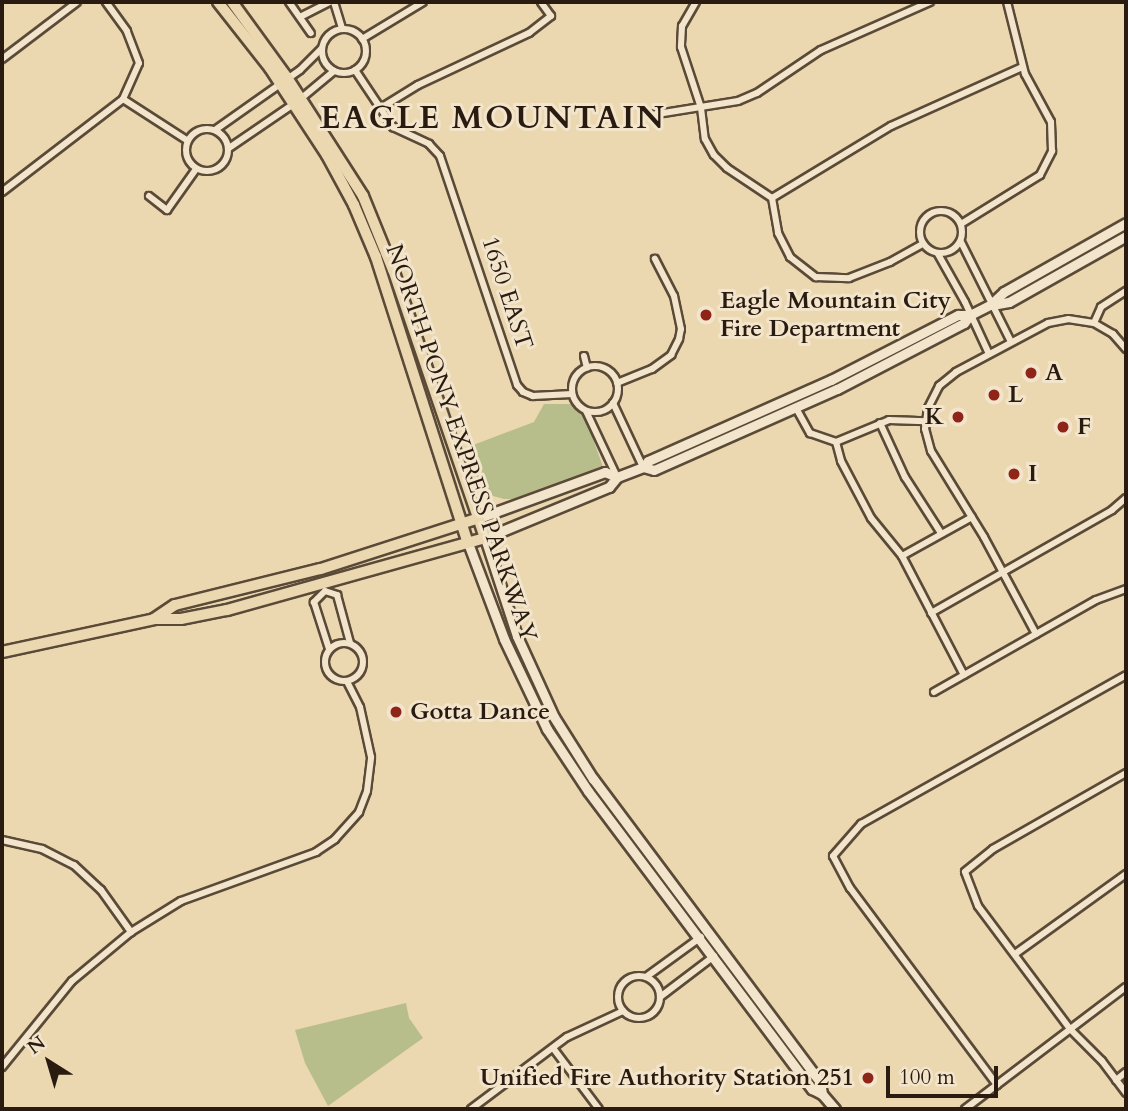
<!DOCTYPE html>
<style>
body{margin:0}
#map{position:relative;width:1128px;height:1111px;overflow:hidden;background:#ebd7b0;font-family:Cardo,serif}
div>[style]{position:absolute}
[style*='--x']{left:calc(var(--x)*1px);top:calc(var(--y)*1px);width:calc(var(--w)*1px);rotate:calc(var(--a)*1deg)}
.green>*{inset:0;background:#b7be8b}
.roads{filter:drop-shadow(2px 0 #5a4a37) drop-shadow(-2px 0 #5a4a37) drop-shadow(0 2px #5a4a37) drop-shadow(0 -2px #5a4a37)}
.street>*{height:6px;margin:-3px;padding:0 3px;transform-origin:3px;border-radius:3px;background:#f2e5cc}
.street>.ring{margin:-3px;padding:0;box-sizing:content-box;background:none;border:6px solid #f2e5cc;border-radius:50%}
.secondary>*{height:9px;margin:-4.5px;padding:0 4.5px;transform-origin:4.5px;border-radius:4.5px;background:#f2e5cc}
.primary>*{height:10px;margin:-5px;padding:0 5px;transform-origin:5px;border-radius:5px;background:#ebd7b0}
.dots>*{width:19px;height:19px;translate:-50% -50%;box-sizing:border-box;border:4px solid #f2e5cc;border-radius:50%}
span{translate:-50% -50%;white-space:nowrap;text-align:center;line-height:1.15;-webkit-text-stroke:6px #f2e5cc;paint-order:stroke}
.street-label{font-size:24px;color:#291b0f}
.poi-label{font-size:24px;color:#291b0f;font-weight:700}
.left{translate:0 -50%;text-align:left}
.right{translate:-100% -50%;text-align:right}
.district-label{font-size:32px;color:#291b0f;font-weight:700;letter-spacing:2px}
.frame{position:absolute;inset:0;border:4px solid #291b0f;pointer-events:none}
.north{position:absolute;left:14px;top:1027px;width:70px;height:70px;-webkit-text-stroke:5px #f2e5cc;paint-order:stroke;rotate:323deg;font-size:19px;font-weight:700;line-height:28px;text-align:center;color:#291b0f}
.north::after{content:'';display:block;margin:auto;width:24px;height:32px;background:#291b0f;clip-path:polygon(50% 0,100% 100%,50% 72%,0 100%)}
.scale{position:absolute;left:886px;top:1066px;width:112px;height:32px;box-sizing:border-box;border:4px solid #291b0f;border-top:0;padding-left:9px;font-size:21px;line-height:24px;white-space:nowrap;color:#291b0f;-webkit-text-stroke:5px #f2e5cc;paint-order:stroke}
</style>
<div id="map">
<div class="green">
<i style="clip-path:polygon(544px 404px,570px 404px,577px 409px,586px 419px,604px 470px,520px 499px,504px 499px,493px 496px,484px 489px,471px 467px,468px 447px,534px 422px)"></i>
<i style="clip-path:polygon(406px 1003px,409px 1018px,423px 1038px,328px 1106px,305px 1063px,295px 1030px)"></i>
</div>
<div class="roads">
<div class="street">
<i style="--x:289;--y:2;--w:38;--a:55"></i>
<i style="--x:334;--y:2;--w:28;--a:73"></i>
<i style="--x:696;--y:2;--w:28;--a:120"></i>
<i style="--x:682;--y:26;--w:21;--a:93"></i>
<i style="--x:681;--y:47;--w:64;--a:71.8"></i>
<i style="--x:701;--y:108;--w:31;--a:83"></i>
<i style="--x:705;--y:139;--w:18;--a:61"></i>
<i style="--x:714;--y:155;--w:18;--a:45"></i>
<i style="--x:727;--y:168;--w:54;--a:33.7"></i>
<i style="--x:772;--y:198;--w:36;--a:80"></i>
<i style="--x:778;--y:233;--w:27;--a:63"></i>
<i style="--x:790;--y:257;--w:33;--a:38"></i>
<i style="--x:816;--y:277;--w:33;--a:2"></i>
<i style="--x:849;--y:278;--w:44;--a:-21.3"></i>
<i style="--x:890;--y:262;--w:38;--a:-29"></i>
<i style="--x:300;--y:17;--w:34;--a:-27"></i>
<i class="ring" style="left:322px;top:29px;width:38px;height:38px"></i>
<i style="--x:362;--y:39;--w:71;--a:-31.2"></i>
<i style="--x:2;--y:59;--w:94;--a:-37.2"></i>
<i style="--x:355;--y:70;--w:69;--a:56.3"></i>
<i style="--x:393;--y:127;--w:40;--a:25"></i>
<i style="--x:429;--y:144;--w:16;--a:47"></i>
<i style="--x:440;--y:156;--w:242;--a:71.4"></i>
<i style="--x:517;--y:385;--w:9;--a:49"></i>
<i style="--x:523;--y:392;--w:11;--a:22"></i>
<i style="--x:533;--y:396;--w:39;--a:-3"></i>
<i style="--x:123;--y:99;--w:77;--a:32.9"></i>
<i style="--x:379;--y:109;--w:46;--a:-31.6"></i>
<i style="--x:418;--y:85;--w:123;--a:-25.1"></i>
<i style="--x:529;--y:33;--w:28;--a:-38"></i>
<i style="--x:551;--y:16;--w:17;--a:-126"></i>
<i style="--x:651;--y:115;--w:88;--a:-9.1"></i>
<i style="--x:738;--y:101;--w:21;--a:-23"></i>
<i style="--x:757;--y:93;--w:77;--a:-33.9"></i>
<i style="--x:821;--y:50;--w:119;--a:-23.8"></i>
<i class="ring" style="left:186px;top:129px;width:36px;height:36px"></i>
<i style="--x:215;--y:130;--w:104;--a:-35.2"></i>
<i style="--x:300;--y:70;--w:30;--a:-45"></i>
<i style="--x:229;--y:148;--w:83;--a:-34.3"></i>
<i style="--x:298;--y:101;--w:47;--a:-39.8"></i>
<i style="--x:2;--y:192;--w:153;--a:-37.5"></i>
<i style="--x:123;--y:99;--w:39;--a:-66"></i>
<i style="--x:139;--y:63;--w:34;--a:-111"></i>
<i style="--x:127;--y:31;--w:36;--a:-126"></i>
<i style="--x:149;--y:196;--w:23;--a:38"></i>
<i style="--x:167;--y:210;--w:50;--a:-54.7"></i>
<i style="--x:772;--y:198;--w:139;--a:-31.2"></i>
<i style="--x:891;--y:126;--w:144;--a:-24.2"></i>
<i class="ring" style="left:920px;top:211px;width:36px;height:36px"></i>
<i style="--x:961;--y:224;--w:93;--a:-31.8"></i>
<i style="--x:1040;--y:175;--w:27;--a:-63"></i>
<i style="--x:1052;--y:151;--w:29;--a:-92"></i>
<i style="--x:1051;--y:122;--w:55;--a:-118.4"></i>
<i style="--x:1025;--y:74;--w:74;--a:-104"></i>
<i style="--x:961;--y:242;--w:112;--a:63.4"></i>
<i style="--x:938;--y:254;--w:55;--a:60.6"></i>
<i style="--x:965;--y:302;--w:57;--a:65.2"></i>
<i style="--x:1094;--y:323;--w:17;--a:-66"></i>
<i style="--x:1101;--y:307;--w:30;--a:-33"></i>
<i style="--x:584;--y:356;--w:12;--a:76"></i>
<i class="ring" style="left:572px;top:366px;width:40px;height:40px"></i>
<i style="--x:617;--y:383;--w:38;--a:-22"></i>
<i style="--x:652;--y:369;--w:24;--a:-36"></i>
<i style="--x:671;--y:355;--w:18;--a:-63"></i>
<i style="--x:679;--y:339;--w:10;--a:-79"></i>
<i style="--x:681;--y:329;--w:34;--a:-102"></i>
<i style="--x:674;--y:296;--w:42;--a:-117.2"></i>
<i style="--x:613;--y:403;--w:71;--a:64.9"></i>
<i style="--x:796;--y:408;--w:29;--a:61"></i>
<i style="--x:810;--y:433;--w:28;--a:19"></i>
<i style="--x:836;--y:442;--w:57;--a:-22.5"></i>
<i style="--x:889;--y:420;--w:37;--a:2"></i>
<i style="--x:586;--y:411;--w:73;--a:64.8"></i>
<i style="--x:880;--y:423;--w:60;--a:65.2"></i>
<i style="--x:905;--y:477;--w:67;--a:57.3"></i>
<i style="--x:836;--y:442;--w:20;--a:75"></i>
<i style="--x:841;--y:461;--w:64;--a:62.2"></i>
<i style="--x:871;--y:518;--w:49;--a:50.8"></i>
<i style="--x:902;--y:556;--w:134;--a:62.5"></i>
<i style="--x:902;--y:556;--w:80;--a:-29.1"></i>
<i style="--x:325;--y:591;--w:16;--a:135"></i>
<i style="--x:314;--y:602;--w:49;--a:72.3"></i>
<i style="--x:325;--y:591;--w:13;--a:18"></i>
<i style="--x:337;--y:595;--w:50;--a:74.8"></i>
<i style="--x:931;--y:613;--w:208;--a:-29.6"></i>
<i style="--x:1112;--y:510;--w:18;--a:-41"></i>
<i style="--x:1036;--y:634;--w:110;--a:-118.2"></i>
<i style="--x:984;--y:537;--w:101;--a:-121.6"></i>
<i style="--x:931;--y:451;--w:23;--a:-105"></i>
<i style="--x:925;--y:429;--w:21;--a:-82"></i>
<i style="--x:928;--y:408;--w:25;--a:-63"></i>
<i style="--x:939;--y:386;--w:22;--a:-39"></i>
<i style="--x:956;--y:372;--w:104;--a:-28"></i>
<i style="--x:1048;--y:323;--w:20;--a:-11"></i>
<i style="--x:1068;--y:319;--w:26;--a:9"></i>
<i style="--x:1094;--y:323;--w:22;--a:30"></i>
<i style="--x:1113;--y:334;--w:20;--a:49"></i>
<i class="ring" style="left:325px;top:643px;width:32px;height:32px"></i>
<i style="--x:934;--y:692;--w:186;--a:-29.6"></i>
<i style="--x:1096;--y:600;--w:32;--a:-20"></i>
<i style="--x:1126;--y:773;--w:153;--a:150.3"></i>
<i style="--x:993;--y:849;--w:36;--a:141"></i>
<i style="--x:965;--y:872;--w:36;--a:69"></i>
<i style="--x:978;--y:906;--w:154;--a:53.2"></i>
<i style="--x:1070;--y:1029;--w:45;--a:45"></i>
<i style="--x:1102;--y:1061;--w:40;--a:53"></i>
<i style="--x:2;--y:840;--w:41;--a:12.7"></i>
<i style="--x:42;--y:849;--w:36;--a:27"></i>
<i style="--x:74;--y:865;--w:37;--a:43"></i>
<i style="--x:101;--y:890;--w:52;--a:54.5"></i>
<i style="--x:1015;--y:954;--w:137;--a:-35.8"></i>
<i class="ring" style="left:618px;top:976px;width:36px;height:36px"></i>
<i style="--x:646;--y:977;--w:68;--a:-36"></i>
<i style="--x:660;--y:997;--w:68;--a:-37.2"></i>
<i style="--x:553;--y:1048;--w:76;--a:53"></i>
<i style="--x:2;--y:1067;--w:111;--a:-50.9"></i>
<i style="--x:72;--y:981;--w:77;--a:-39.7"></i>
<i style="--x:131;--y:932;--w:59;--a:-31.8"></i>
<i style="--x:181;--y:901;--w:144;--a:-19.9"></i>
<i style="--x:316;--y:852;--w:23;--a:-34"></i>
<i style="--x:335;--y:839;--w:36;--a:-48"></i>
<i style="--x:359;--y:812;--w:22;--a:-69"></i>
<i style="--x:367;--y:791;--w:34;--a:-83"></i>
<i style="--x:371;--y:757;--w:51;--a:-102.4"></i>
<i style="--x:360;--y:707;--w:29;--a:-117"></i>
<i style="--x:1116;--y:1080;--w:13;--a:-39"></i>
<i style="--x:997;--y:1085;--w:246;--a:-126.7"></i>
<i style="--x:850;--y:888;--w:36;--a:-118"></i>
<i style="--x:833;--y:856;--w:43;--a:-48.8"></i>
<i style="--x:861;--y:824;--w:304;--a:-29.3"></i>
<i style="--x:471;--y:1109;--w:120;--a:-36.9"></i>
<i style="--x:567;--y:1037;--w:62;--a:-24.9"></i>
<i style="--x:965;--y:1109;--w:202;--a:-37.2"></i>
</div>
<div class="secondary">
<i style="--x:992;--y:305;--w:17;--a:-10"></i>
<i style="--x:1009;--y:302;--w:134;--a:-29.4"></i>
<i style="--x:643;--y:467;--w:11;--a:15"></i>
<i style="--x:654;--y:470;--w:200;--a:-23.9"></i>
<i style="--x:837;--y:389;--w:143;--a:-27.5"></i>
<i style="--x:964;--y:323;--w:10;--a:-53"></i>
<i style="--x:479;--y:518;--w:134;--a:-20.1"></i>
<i style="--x:605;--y:472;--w:13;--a:23"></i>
<i style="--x:468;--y:543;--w:103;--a:69.4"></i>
<i style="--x:504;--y:639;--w:100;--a:64.5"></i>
<i style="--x:547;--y:729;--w:74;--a:56.5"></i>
<i style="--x:588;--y:791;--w:373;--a:53.1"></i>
<i style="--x:812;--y:1089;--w:11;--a:27"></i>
<i style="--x:822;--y:1094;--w:20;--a:49"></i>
<i style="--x:822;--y:1094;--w:12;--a:-99"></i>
<i style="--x:820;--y:1082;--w:379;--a:-126.8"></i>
<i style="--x:593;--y:779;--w:73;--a:-122.2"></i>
<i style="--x:554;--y:717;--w:89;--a:-114.6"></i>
<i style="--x:517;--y:636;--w:103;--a:-108.1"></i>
<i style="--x:485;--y:538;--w:134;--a:-22.4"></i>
<i style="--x:609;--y:487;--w:13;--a:-51"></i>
<i style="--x:617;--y:477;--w:28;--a:-21"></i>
<i style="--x:643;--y:467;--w:8;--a:-50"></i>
<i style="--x:648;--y:461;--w:200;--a:-23.9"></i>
<i style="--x:831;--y:380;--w:143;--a:-27.1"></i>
<i style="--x:958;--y:315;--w:12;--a:0"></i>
<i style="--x:970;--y:315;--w:22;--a:-27"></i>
<i style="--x:990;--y:305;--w:19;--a:-43"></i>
<i style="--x:1004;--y:292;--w:140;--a:-29.5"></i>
</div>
<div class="primary">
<i style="--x:218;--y:2;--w:84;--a:51.8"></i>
<i style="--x:270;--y:68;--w:104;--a:56.8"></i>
<i style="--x:327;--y:155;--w:57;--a:61.6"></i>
<i style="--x:354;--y:205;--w:56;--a:67.1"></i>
<i style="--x:376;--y:257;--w:300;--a:72.2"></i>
<i style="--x:154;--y:619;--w:25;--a:-34"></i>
<i style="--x:175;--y:605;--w:150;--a:-13.9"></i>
<i style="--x:321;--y:569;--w:166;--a:-17.9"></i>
<i style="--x:2;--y:652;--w:156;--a:-12.2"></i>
<i style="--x:154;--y:619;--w:27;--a:0"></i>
<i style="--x:181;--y:619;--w:47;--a:-11.1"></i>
<i style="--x:227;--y:610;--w:268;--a:-15.6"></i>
<i style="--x:485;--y:538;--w:283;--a:-108.9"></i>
<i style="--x:393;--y:270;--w:80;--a:-112.1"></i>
<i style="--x:363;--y:196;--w:139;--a:-122.7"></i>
<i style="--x:288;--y:79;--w:95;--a:-126"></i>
</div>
</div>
<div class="dots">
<i style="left:706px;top:315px;background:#8f2418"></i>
<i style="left:1031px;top:373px;background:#8f2418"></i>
<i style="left:994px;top:395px;background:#8f2418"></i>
<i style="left:958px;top:417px;background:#8f2418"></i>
<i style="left:1063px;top:427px;background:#8f2418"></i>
<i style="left:1014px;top:474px;background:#8f2418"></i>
<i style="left:396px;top:712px;background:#8f2418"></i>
<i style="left:868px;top:1078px;background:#8f2418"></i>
</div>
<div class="street-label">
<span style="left:507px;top:293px;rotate:72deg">1650 EAST</span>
<span style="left:461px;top:443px;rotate:71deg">NORTH PONY EXPRESS PARKWAY</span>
</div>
<div class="poi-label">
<span class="left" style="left:720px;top:315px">Eagle Mountain City<br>Fire Department</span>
<span class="left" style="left:1045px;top:373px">A</span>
<span class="left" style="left:1008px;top:395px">L</span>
<span class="right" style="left:944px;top:417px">K</span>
<span class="left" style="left:1077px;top:427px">F</span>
<span class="left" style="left:1028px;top:474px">I</span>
<span class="left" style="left:410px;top:712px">Gotta Dance</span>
<span class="right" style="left:854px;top:1078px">Unified Fire Authority Station 251</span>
</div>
<div class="district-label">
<span style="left:493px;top:118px">EAGLE MOUNTAIN</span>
</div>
<div class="frame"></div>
<div class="north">N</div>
<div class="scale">100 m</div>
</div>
